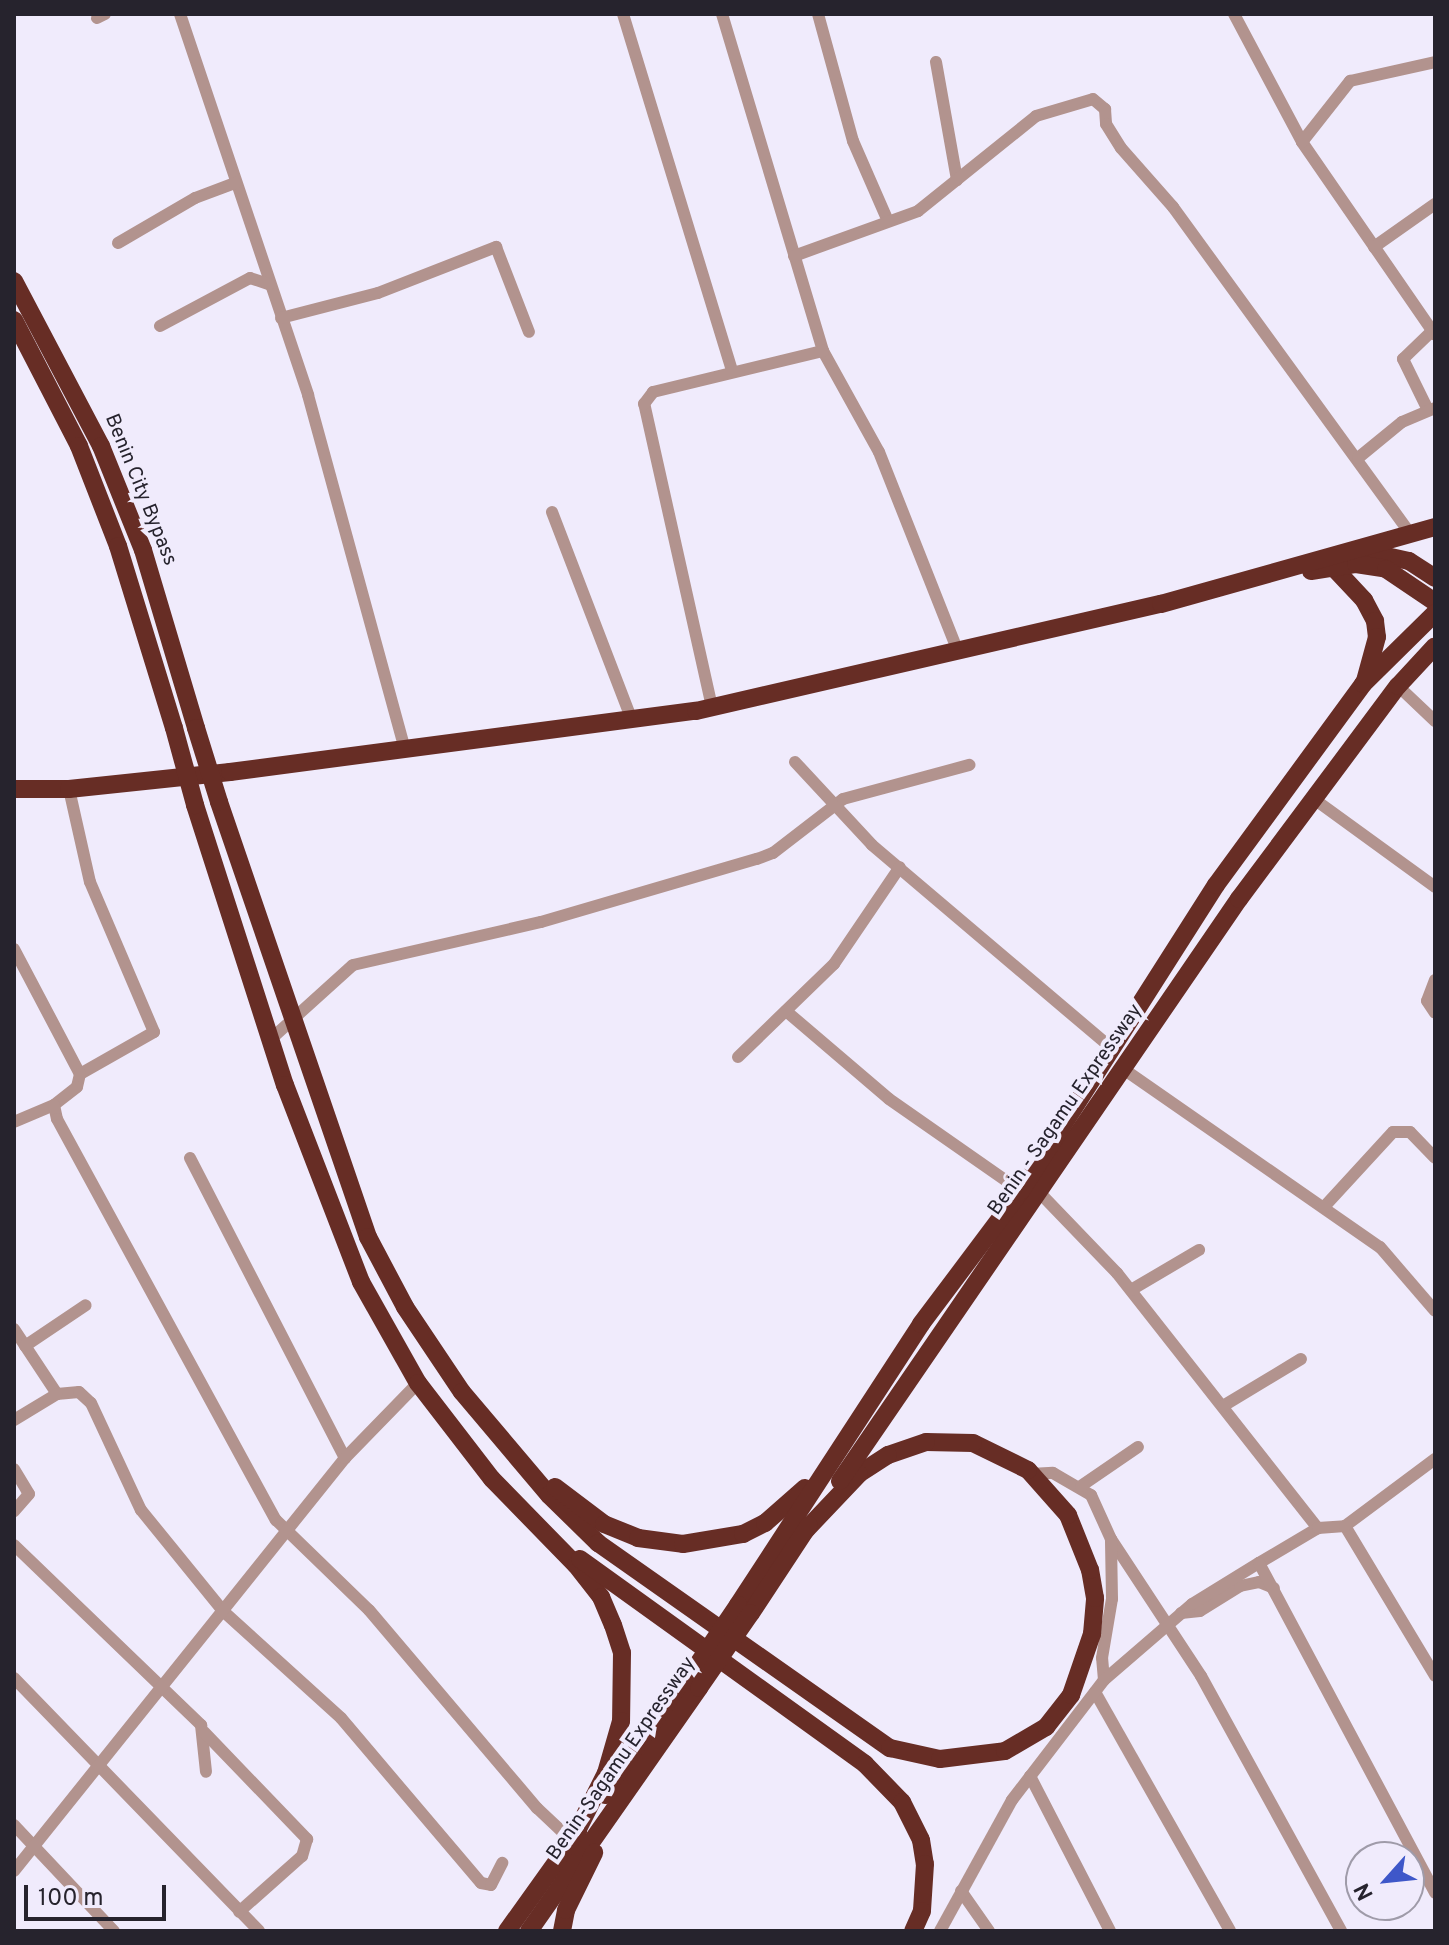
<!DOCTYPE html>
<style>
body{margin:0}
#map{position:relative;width:1449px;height:1945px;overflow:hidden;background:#f0ebfc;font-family:Overpass,sans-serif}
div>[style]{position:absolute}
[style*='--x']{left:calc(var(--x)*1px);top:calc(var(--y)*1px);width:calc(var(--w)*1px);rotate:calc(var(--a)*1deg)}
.minor>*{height:12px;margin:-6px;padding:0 6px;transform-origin:6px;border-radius:6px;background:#b2938e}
.highway>*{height:18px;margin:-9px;padding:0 9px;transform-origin:9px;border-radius:9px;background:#672d25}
.highway-bridge>*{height:18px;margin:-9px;padding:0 9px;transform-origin:9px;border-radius:9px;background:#672d25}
span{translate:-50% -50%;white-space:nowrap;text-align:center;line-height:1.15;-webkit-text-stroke:8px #f0ebfc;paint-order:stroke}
.street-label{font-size:20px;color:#26232d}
.frame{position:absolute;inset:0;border:16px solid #26232d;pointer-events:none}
.north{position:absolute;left:1345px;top:1841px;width:80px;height:80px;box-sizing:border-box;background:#f0ebfc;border:2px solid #9f9ba9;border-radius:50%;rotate:243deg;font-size:22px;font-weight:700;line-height:32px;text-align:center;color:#26232d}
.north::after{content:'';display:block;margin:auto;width:28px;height:36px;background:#3e57c9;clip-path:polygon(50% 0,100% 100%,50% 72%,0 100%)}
.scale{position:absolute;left:24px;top:1885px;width:142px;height:36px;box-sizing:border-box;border:4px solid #26232d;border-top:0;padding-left:10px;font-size:24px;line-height:28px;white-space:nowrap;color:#26232d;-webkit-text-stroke:6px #f0ebfc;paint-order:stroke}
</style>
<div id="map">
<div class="minor">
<i style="--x:180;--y:14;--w:402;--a:71.4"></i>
<i style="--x:308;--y:395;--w:365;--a:74.7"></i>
<i style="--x:623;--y:14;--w:372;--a:73"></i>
<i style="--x:722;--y:14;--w:352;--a:73.3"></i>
<i style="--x:823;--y:351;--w:115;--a:61"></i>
<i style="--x:879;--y:452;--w:212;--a:68.4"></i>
<i style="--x:818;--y:14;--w:132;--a:74.6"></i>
<i style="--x:853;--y:141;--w:87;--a:66.4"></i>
<i style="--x:1234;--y:14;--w:145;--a:62"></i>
<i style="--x:1302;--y:142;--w:234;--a:55.4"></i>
<i style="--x:97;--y:18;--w:9;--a:-27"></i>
<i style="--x:936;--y:62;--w:120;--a:79.9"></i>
<i style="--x:1302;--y:142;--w:78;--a:-51.8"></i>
<i style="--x:1350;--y:81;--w:87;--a:-12.6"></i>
<i style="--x:118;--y:243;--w:89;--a:-30.3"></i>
<i style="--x:195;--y:198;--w:43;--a:-20.6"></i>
<i style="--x:1374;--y:247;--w:75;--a:-35.2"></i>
<i style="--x:794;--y:256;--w:132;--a:-19.9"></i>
<i style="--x:918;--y:211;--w:151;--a:-38.8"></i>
<i style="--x:1036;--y:116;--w:59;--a:-16.6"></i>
<i style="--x:1093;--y:99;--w:16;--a:40"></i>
<i style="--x:1105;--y:109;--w:15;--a:86"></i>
<i style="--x:1106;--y:124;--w:28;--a:58"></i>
<i style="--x:1121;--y:148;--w:79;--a:48.6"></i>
<i style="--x:1173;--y:207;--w:405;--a:54"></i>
<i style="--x:281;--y:318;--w:100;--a:-14.5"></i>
<i style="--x:378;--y:293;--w:127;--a:-21.3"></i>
<i style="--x:496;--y:247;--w:91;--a:68.8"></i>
<i style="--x:160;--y:326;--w:102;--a:-28.1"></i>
<i style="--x:250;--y:278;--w:20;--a:18"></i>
<i style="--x:1428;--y:410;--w:57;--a:-116.1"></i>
<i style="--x:1403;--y:359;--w:40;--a:-44"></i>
<i style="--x:1358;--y:458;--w:57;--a:-39.3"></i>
<i style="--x:1402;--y:422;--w:36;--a:-23"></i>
<i style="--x:552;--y:512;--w:223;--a:69"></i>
<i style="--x:1398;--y:686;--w:51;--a:43.4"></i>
<i style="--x:712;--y:707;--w:311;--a:-102.6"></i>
<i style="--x:644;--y:404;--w:15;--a:-53"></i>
<i style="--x:653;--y:392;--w:175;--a:-13.6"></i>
<i style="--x:795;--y:762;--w:113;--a:47.1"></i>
<i style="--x:872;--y:845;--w:312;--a:40.3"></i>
<i style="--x:69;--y:789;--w:95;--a:77.3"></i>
<i style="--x:90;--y:882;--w:163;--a:66.9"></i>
<i style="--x:154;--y:1032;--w:85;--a:150.4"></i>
<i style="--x:1314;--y:799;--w:150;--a:36"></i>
<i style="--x:14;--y:949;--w:141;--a:62.2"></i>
<i style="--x:80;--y:1074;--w:13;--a:103"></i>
<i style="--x:77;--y:1087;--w:29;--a:142"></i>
<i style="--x:54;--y:1105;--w:43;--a:157"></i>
<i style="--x:1435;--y:980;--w:22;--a:111"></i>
<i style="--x:1427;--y:1001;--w:14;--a:56"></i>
<i style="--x:786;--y:1011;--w:135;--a:40.5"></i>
<i style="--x:889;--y:1099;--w:161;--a:34.9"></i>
<i style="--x:271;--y:1039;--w:110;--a:-42.1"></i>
<i style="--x:353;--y:965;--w:193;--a:-12.9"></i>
<i style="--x:541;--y:922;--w:225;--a:-16.3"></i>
<i style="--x:757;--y:859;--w:17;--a:-21"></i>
<i style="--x:773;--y:853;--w:88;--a:-37.6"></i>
<i style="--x:843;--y:799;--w:131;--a:-15.1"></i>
<i style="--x:738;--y:1057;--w:134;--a:-44.1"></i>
<i style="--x:834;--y:964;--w:117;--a:-55.8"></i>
<i style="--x:1122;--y:1068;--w:314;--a:34.8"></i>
<i style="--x:1380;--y:1247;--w:84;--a:49.3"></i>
<i style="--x:54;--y:1105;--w:14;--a:78"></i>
<i style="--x:57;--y:1119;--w:457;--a:61.4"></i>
<i style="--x:276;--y:1520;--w:129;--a:44.1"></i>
<i style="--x:369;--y:1610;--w:260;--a:49.7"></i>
<i style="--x:537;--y:1808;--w:48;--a:43.3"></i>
<i style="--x:190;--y:1158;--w:338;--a:62.7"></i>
<i style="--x:1038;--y:1191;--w:114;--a:46.1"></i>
<i style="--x:1117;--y:1273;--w:325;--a:51.8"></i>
<i style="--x:1324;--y:1207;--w:102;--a:-47.4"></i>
<i style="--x:1393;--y:1132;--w:17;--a:0"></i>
<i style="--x:1410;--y:1132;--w:36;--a:46"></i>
<i style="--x:1131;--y:1290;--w:79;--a:-30.5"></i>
<i style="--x:14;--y:1329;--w:78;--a:56.5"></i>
<i style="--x:57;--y:1394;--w:22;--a:-5"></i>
<i style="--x:79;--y:1392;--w:16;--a:43"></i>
<i style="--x:91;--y:1403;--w:118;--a:65"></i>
<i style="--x:141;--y:1510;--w:130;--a:50.9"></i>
<i style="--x:223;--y:1611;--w:159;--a:42.2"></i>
<i style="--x:341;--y:1718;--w:216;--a:49.7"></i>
<i style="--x:481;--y:1883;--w:10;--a:11"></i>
<i style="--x:491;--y:1885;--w:25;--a:-63"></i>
<i style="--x:25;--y:1346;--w:73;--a:-33.9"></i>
<i style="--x:1223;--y:1406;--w:91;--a:-31.1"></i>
<i style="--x:14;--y:1420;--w:50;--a:-31.2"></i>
<i style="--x:14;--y:1469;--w:29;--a:59"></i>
<i style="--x:29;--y:1494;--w:23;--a:131"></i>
<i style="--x:1031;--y:1474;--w:22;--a:-3"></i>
<i style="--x:1053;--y:1473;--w:44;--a:30.1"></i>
<i style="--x:1091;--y:1495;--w:48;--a:65.6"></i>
<i style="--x:1111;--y:1539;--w:164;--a:56.7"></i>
<i style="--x:1201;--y:1676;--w:291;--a:61.2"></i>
<i style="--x:1081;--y:1486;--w:69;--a:-34.4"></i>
<i style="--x:1345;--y:1526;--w:175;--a:59"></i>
<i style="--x:14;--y:1545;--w:260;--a:43.9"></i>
<i style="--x:201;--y:1725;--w:47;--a:83.9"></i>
<i style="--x:1259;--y:1563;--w:69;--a:-30.7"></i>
<i style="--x:1318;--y:1528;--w:27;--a:-4"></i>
<i style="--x:1345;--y:1526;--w:112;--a:-36.7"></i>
<i style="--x:1181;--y:1613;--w:19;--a:-6"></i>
<i style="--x:1200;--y:1611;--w:47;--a:-32"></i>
<i style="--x:1240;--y:1586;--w:19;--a:-12"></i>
<i style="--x:1259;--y:1582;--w:16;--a:22"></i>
<i style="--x:14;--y:1678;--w:352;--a:45.9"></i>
<i style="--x:1104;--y:1680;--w:22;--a:-95"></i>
<i style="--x:1102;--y:1658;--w:60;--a:-80.4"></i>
<i style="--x:1112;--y:1599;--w:60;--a:-91"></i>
<i style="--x:1095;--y:1692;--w:274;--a:60.5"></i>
<i style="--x:204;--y:1732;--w:149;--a:46.1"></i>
<i style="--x:307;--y:1839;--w:18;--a:106"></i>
<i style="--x:302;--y:1856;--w:84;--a:138.4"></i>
<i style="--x:1030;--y:1776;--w:174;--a:62.7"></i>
<i style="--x:14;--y:1825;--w:146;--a:46.7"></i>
<i style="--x:14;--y:1871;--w:529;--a:-51.29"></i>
<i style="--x:345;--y:1458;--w:105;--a:-45.8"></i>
<i style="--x:961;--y:1891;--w:49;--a:55"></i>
<i style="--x:940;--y:1931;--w:149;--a:-61.2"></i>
<i style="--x:1012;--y:1800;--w:151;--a:-52.5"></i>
<i style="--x:1104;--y:1680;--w:116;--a:-40.8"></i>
<i style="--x:1192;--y:1604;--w:79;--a:-31.5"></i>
<i style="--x:1259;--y:1563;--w:374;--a:61.9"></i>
</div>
<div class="highway">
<i style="--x:14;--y:281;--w:187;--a:62.2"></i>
<i style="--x:101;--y:446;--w:112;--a:68"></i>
<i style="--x:143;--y:550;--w:186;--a:73.4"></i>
<i style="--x:14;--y:320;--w:142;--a:62.7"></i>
<i style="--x:79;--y:446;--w:107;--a:68.7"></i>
<i style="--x:118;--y:546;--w:190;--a:72.9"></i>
<i style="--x:1364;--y:551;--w:46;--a:12.5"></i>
<i style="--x:1409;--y:561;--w:31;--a:33"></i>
<i style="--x:1334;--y:568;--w:44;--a:46.8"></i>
<i style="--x:1364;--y:600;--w:24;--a:62"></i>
<i style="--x:1375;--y:621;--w:16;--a:83"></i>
<i style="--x:1377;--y:637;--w:46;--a:105.3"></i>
<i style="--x:1311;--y:571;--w:46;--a:-8.8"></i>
<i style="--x:1356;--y:564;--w:30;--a:9"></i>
<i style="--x:1386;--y:569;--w:59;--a:34"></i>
<i style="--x:14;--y:789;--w:55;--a:0"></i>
<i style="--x:69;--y:789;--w:162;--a:-6"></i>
<i style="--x:230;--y:772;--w:470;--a:-7.5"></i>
<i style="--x:696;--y:711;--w:477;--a:-13"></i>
<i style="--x:1161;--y:604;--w:285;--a:-15.7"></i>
<i style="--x:219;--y:802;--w:460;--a:71.1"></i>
<i style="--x:368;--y:1237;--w:79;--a:62.1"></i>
<i style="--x:405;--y:1307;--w:102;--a:56.2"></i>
<i style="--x:462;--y:1392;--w:135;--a:49.8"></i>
<i style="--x:549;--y:1495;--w:69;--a:44.4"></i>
<i style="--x:598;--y:1543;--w:357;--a:35.1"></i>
<i style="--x:890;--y:1748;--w:51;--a:12.4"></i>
<i style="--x:940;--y:1759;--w:65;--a:-7"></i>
<i style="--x:1005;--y:1751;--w:48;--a:-30.3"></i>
<i style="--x:1046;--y:1727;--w:41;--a:-52"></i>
<i style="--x:1071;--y:1695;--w:65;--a:-71"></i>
<i style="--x:1092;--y:1634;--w:36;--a:-85"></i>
<i style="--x:1095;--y:1598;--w:28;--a:-100"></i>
<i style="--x:1090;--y:1570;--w:59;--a:-111.8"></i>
<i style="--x:1068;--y:1515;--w:60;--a:-131.6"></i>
<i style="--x:1028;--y:1470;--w:61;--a:-153.9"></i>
<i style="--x:973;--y:1443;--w:47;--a:-178.8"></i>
<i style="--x:926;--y:1442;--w:40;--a:161.1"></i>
<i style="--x:888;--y:1455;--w:35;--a:147"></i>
<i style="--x:859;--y:1474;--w:80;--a:133.5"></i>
<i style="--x:195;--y:805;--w:294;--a:72.2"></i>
<i style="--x:285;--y:1085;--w:211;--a:68.9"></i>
<i style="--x:361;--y:1282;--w:116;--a:60.6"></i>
<i style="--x:418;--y:1383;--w:121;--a:52.4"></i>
<i style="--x:492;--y:1479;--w:120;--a:45.7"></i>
<i style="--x:576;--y:1565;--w:41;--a:52"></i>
<i style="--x:601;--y:1597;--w:30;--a:67"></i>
<i style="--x:613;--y:1625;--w:29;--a:72"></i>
<i style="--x:622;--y:1653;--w:68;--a:90.8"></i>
<i style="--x:621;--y:1721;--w:54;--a:106.1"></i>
<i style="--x:606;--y:1773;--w:76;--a:116.6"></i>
<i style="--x:840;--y:1481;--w:706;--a:-55.57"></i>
<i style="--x:1239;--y:899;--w:266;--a:-53.3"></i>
<i style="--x:1398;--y:686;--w:54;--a:-47.2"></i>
<i style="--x:555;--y:1487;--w:61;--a:37.1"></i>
<i style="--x:604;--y:1524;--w:37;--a:22"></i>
<i style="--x:638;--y:1538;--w:45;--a:7.6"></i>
<i style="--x:683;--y:1544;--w:61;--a:-9.5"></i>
<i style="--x:743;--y:1534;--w:25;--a:-27"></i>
<i style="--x:765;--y:1523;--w:53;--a:-41.2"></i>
<i style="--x:580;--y:1559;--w:351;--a:35.7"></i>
<i style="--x:865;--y:1764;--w:53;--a:45.8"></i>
<i style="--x:902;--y:1802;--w:42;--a:63.4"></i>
<i style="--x:921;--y:1840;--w:24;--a:81"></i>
<i style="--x:925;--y:1864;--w:47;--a:93.7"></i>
<i style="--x:922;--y:1911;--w:22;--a:114"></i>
<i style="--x:738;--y:1605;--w:335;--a:-56.9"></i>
<i style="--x:921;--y:1324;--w:166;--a:-53.1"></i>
<i style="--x:1021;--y:1191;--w:363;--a:-57.5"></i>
<i style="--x:1216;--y:885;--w:249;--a:-53.8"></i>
<i style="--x:1363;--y:684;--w:101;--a:-44.6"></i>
<i style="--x:751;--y:1613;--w:105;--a:-56.6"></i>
<i style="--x:605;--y:1795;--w:141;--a:-54.5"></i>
<i style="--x:507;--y:1931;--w:122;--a:-54.4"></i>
<i style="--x:529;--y:1931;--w:297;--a:-55"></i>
<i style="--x:562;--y:1931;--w:21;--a:-79"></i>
<i style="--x:566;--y:1910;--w:64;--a:-63.8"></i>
</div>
<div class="highway-bridge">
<i style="--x:174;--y:728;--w:80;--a:74.7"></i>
<i style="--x:196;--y:728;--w:77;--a:72.7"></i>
<i style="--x:687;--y:1680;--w:91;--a:-55.8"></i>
<i style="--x:699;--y:1688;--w:91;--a:-55.3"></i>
</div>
<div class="street-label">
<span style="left:140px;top:490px;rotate:68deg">Benin City Bypass</span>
<span style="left:1066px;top:1110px;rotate:-55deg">Benin - Sagamu Expressway</span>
<span style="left:622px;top:1759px;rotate:-55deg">Benin-Sagamu Expressway</span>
</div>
<div class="frame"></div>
<div class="north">N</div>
<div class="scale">100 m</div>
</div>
